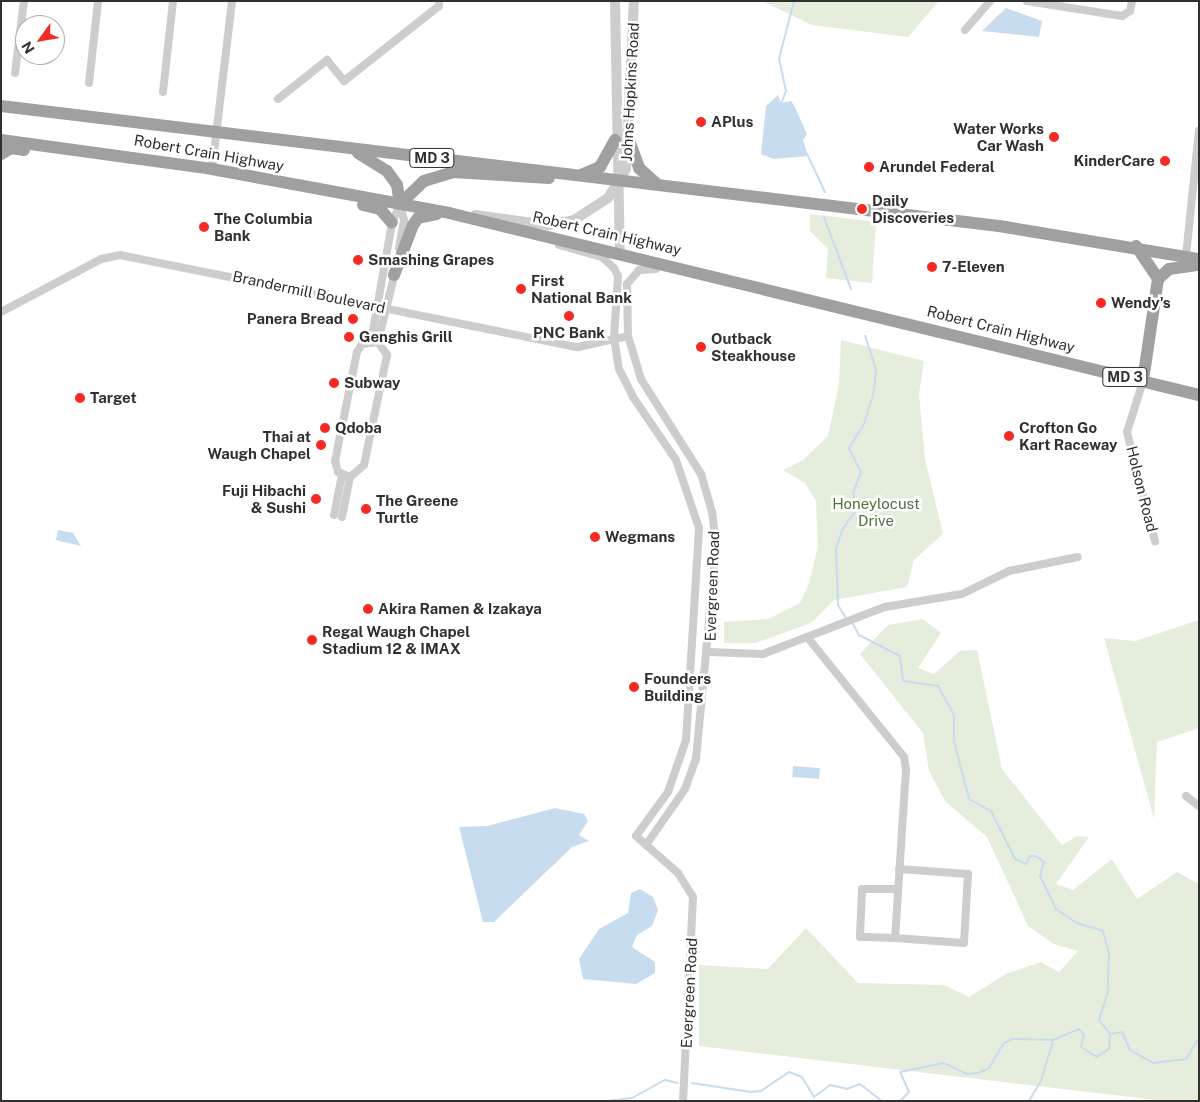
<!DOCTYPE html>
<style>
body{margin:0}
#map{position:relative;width:1200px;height:1102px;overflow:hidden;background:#fff;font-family:"Public Sans",sans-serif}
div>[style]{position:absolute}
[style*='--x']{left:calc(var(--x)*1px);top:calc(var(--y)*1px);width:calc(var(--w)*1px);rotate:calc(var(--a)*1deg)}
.green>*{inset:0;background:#e5eedd}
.water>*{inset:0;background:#c8dcf0;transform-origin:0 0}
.stream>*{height:2px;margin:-1px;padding:0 1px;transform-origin:1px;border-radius:1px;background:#c8dcf0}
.minor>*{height:8px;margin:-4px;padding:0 4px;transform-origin:4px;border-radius:4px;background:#cdcdcd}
.tertiary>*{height:10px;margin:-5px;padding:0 5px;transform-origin:5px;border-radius:5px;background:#cdcdcd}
.trunk>*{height:12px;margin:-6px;padding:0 6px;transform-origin:6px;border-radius:6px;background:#a0a0a0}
.dots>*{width:14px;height:14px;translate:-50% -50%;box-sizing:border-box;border:2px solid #fff;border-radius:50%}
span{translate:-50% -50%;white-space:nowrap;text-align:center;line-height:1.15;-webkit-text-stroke:5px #fff;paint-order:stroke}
.shield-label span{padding:1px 4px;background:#fff;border:1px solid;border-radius:4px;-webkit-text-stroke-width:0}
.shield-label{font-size:14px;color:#303030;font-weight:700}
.street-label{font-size:15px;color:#303030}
.poi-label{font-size:15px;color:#303030;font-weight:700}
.left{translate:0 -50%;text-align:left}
.right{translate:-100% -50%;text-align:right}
.park-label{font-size:15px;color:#4d7138}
.frame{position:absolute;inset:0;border:2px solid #303030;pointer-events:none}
.north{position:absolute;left:15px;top:15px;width:50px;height:50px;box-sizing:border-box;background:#fff;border:1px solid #acacac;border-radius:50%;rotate:238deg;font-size:14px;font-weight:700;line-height:20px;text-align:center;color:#303030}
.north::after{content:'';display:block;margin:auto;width:18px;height:22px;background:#f72a23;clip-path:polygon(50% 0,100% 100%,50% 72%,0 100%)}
</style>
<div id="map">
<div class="green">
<i style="clip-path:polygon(762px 1px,939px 1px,908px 37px,812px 25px)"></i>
<i style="clip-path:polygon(810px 214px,876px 222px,872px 283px,826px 278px,828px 249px,810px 231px)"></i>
<i style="clip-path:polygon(841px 340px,924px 361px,919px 394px,925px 459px,943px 534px,914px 560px,907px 587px,834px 600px,811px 623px,756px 643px,724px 643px,724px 622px,768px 619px,800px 603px,808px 586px,818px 547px,816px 501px,805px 483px,783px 470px,803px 460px,828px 436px,839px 384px)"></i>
<i style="clip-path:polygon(923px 619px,941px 633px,918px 668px,934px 674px,960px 651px,977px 650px,1002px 769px,1062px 845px,1077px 836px,1089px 837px,1056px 884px,1073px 890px,1112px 859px,1137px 899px,1177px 872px,1199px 884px,1199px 1101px,1165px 1101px,699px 1046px,699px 965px,768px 969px,806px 928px,858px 983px,944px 985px,969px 997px,1006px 974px,1041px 962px,1059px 972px,1078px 951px,1054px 944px,1028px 926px,987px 837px,945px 801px,929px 771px,923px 733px,860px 654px,888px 625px)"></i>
<i style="clip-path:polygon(1199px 620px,1199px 728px,1157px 742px,1154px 819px,1104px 638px,1136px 641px)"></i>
</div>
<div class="water">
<i style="clip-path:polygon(1006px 8px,1042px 21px,1039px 37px,982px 31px)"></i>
<i style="clip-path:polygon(778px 95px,781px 103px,791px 101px,794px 105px,807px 134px,803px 140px,808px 156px,774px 159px,761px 154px,766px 106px)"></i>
<i style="clip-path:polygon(58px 530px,73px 533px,81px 546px,56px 540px)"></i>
<i style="left:793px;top:766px;width:27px;height:11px;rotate:4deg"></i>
<i style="clip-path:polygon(555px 808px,584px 814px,588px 821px,579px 835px,589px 841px,572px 847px,494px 922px,483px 922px,459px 827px,487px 826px)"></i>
<i style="clip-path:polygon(640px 889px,653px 897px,658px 910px,652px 926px,637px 935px,632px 947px,655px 962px,655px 973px,636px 984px,583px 979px,579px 959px,599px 929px,628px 913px,631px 893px)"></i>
</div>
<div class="stream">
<i style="--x:781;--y:104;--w:14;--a:-69"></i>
<i style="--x:786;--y:91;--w:33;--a:-102"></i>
<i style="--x:779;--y:59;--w:60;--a:-75.5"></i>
<i style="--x:807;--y:154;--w:42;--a:64.7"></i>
<i style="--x:824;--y:217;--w:77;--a:69.4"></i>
<i style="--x:846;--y:618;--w:15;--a:-122"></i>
<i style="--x:838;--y:605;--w:56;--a:-92"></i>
<i style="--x:836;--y:549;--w:20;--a:-72"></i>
<i style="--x:842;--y:530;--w:24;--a:-55"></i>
<i style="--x:856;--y:510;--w:17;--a:-100"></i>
<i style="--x:853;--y:493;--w:22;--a:-69"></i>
<i style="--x:861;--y:472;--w:27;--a:-117"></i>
<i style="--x:849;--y:448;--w:28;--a:-58"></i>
<i style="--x:864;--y:424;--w:34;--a:-73"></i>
<i style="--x:874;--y:391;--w:22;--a:-85"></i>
<i style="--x:876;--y:369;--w:35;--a:-108"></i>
<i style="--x:852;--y:622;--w:15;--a:62"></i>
<i style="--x:859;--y:635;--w:46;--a:27.1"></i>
<i style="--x:900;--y:656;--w:25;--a:83"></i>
<i style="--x:903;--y:681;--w:35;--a:8"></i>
<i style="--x:938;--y:686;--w:33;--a:61"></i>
<i style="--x:954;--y:715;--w:26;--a:90"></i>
<i style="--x:954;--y:741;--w:60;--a:75.5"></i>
<i style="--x:969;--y:799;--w:25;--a:29"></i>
<i style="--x:991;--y:811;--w:54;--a:63.4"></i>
<i style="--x:1015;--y:859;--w:12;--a:24"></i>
<i style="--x:1026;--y:864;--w:9;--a:-63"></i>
<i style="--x:1030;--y:856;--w:6;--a:0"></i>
<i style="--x:1036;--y:856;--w:10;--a:37"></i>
<i style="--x:1044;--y:862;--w:15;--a:106"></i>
<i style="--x:1040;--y:876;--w:37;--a:64"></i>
<i style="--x:1056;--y:909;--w:25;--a:34"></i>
<i style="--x:1077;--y:923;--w:27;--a:17"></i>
<i style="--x:1103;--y:931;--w:24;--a:75"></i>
<i style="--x:1109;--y:954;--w:38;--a:92"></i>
<i style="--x:1108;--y:992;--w:29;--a:108"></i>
<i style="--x:1099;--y:1020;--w:18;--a:52"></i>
<i style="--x:692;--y:1083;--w:60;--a:8.7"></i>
<i style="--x:751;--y:1092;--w:10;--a:-6"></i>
<i style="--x:761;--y:1091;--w:34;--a:-34"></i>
<i style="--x:789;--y:1072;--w:14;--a:21"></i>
<i style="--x:802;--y:1077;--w:23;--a:59"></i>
<i style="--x:814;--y:1097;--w:20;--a:-37"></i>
<i style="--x:830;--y:1085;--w:17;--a:13"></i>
<i style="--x:847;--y:1089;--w:14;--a:-21"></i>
<i style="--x:860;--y:1084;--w:28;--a:38"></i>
<i style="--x:607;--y:1101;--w:25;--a:-7"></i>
<i style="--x:632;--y:1098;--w:38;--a:-29"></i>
<i style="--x:665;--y:1080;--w:13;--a:13"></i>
<i style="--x:900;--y:1101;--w:13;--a:-45"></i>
<i style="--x:909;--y:1092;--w:22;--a:-114"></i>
<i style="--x:900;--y:1072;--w:45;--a:-11.6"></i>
<i style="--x:944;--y:1063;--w:25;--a:26"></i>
<i style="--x:967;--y:1074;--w:11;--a:-5"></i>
<i style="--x:978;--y:1073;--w:12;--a:-24"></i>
<i style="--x:989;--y:1068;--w:29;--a:-59"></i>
<i style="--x:1004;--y:1043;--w:10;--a:-24"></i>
<i style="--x:1013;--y:1039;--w:40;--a:1.4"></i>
<i style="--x:1053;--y:1040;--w:28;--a:-23"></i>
<i style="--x:1079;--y:1029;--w:8;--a:50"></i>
<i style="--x:1084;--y:1035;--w:12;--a:104"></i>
<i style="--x:1081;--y:1047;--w:19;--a:32"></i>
<i style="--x:1097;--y:1057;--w:14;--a:-34"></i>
<i style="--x:1109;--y:1049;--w:15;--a:-86"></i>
<i style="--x:1110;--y:1034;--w:12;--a:-9"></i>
<i style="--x:1122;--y:1032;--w:20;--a:66"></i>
<i style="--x:1130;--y:1050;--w:26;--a:29"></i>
<i style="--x:1153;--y:1063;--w:33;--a:-7"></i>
<i style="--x:1186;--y:1059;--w:25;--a:-58"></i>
<i style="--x:1029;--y:1101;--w:23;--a:-59"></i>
<i style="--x:1041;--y:1081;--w:42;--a:-73.3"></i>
</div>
<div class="minor">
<i style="--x:1027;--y:1;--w:96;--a:9"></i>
<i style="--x:1122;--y:16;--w:9;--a:-32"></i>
<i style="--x:1130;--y:11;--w:10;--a:-79"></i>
<i style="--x:965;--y:30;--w:38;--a:-49"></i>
<i style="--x:15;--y:73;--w:73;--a:-82.9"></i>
<i style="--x:89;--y:83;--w:82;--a:-83.7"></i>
<i style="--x:163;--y:92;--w:92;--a:-83.7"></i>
<i style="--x:278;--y:99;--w:63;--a:-38.5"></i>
<i style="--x:327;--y:60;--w:27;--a:51"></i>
<i style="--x:344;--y:81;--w:121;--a:-38.3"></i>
<i style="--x:439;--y:6;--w:5;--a:-90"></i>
<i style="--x:212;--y:169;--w:169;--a:-83.2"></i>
<i style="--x:559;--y:245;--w:45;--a:15.6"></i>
<i style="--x:602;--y:257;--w:16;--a:43"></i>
<i style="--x:614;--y:268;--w:9;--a:63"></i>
<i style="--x:618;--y:276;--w:62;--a:93.7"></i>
<i style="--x:614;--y:338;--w:31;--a:81"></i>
<i style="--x:619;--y:369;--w:31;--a:63"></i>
<i style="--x:633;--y:397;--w:76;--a:55.7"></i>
<i style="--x:676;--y:460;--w:72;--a:71.3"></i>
<i style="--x:699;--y:528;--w:212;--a:93.5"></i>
<i style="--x:686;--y:740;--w:55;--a:109.1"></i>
<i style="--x:668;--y:792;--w:54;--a:126"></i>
<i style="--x:636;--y:836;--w:56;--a:41.4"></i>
<i style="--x:678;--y:873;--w:28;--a:58"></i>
<i style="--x:693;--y:897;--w:204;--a:92.8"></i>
<i style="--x:399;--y:248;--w:28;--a:-80"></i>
<i style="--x:404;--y:220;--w:16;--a:-104"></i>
<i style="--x:1186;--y:256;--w:126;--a:-84.1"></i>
<i style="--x:1;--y:312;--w:113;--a:-27.9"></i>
<i style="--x:101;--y:259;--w:19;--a:-12"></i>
<i style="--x:120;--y:255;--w:467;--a:11.4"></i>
<i style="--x:578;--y:347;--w:51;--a:-12.4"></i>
<i style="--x:371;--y:342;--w:121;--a:-80"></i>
<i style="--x:392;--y:223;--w:21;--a:-67"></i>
<i style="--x:378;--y:342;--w:16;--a:55"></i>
<i style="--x:387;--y:355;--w:112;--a:101.8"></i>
<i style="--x:364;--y:465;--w:18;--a:139"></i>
<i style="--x:350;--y:477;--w:13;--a:-157"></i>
<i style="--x:338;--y:472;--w:11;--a:-105"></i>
<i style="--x:335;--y:461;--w:111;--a:-78.6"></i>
<i style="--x:357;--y:352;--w:9;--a:-58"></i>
<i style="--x:362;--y:344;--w:16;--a:-7"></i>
<i style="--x:378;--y:342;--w:72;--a:-76.3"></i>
<i style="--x:1143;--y:381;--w:53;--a:107.4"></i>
<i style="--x:1127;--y:432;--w:113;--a:75.6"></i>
<i style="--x:334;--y:515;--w:41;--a:-78.7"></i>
<i style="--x:342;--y:517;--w:41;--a:-78.7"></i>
<i style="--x:808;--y:638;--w:153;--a:51.1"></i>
<i style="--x:904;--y:757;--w:12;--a:81"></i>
<i style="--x:906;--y:769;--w:169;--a:93.7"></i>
<i style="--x:895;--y:938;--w:35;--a:-178"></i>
<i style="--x:860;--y:937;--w:48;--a:-87.6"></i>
<i style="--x:862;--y:889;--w:35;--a:0"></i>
<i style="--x:709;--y:652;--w:54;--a:2.1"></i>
<i style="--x:763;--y:654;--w:131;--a:-21.1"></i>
<i style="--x:885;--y:607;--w:78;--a:-9.6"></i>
<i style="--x:962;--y:594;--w:52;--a:-26.1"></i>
<i style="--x:1009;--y:571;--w:70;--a:-11.5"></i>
<i style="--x:1186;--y:796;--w:16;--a:38"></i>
<i style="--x:646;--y:845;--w:68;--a:-55.1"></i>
<i style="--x:685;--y:789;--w:32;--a:-70"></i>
<i style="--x:696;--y:759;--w:212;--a:-84.6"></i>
<i style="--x:716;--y:548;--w:36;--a:-96"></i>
<i style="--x:712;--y:512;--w:40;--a:-106"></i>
<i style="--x:701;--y:474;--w:112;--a:-122.3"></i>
<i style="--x:641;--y:379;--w:45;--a:-106.8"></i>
<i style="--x:628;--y:336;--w:52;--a:-91.1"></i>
<i style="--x:627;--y:284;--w:18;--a:-49"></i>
<i style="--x:639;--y:270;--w:17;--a:-3"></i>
<i style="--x:895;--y:938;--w:69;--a:4.1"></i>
<i style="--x:964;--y:943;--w:69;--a:-86.7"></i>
<i style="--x:968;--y:874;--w:69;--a:-175.9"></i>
</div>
<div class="tertiary">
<i style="--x:615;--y:1;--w:251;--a:88.9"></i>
<i style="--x:475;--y:215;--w:75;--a:7.7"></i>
<i style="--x:549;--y:225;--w:25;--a:-11"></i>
<i style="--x:574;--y:220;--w:40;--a:-32.9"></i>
<i style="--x:608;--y:198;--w:34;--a:-58"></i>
<i style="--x:626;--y:169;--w:168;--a:-87.3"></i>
</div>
<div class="trunk">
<i style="--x:1;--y:106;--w:1005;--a:6.86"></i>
<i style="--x:999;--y:226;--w:203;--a:9.4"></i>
<i style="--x:1;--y:140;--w:213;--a:7.8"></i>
<i style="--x:212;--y:169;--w:241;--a:10.5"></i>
<i style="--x:449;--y:213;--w:772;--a:13.64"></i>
<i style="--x:629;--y:140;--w:30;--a:70"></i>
<i style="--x:639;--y:168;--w:24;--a:42"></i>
<i style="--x:358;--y:153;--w:34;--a:32"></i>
<i style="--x:387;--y:171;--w:17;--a:54"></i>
<i style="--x:397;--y:185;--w:19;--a:81"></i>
<i style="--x:1;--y:154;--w:12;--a:-31"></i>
<i style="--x:11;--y:148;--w:13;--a:9"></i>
<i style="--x:581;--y:175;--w:21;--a:-23"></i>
<i style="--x:600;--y:167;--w:31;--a:-61"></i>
<i style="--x:400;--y:204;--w:33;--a:-44"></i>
<i style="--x:424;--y:181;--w:30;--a:-17"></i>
<i style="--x:453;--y:172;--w:96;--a:3.6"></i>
<i style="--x:363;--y:205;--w:17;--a:13"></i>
<i style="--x:380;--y:209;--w:18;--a:49"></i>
<i style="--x:1136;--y:246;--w:40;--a:56"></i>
<i style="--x:1158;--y:279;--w:103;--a:98.4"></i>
<i style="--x:394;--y:275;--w:53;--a:-69.2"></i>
<i style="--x:413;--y:225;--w:9;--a:-54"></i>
<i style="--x:418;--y:218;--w:19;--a:-12"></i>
<i style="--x:1158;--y:279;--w:15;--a:-42"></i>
<i style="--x:1169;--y:269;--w:30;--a:-8"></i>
</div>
<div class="dots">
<i style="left:701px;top:122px;background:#f72a23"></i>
<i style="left:1054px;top:137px;background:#f72a23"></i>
<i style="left:1165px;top:161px;background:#f72a23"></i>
<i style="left:869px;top:167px;background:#f72a23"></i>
<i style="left:862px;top:209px;background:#f72a23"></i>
<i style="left:204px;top:227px;background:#f72a23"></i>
<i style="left:358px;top:260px;background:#f72a23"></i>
<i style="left:932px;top:267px;background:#f72a23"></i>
<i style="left:521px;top:289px;background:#f72a23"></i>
<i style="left:1101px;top:303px;background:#f72a23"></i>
<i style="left:569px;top:316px;background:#f72a23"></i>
<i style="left:353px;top:319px;background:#f72a23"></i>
<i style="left:349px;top:337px;background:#f72a23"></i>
<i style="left:701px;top:347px;background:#f72a23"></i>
<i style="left:334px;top:383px;background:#f72a23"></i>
<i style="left:80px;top:398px;background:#f72a23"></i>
<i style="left:325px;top:428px;background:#f72a23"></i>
<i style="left:1009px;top:436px;background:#f72a23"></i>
<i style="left:321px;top:445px;background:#f72a23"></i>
<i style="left:316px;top:499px;background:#f72a23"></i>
<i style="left:366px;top:509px;background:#f72a23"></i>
<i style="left:595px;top:537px;background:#f72a23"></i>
<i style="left:368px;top:609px;background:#f72a23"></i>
<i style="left:312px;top:640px;background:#f72a23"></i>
<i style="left:634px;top:687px;background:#f72a23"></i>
</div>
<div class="shield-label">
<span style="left:432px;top:158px">MD 3</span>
<span style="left:1125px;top:377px">MD 3</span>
</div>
<div class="street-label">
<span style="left:630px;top:92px;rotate:-87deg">Johns Hopkins Road</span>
<span style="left:209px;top:153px;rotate:10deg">Robert Crain Highway</span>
<span style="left:607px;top:233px;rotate:13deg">Robert Crain Highway</span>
<span style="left:309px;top:292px;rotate:12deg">Brandermill Boulevard</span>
<span style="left:1001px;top:329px;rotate:14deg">Robert Crain Highway</span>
<span style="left:1142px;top:489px;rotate:76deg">Holson Road</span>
<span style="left:712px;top:586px;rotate:-88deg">Evergreen Road</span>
<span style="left:689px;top:993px;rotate:-87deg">Evergreen Road</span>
</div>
<div class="poi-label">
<span class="left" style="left:711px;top:122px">APlus</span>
<span class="right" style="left:1044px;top:137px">Water Works<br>Car Wash</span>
<span class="right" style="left:1155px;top:161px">KinderCare</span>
<span class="left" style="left:879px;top:167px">Arundel Federal</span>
<span class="left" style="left:872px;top:209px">Daily<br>Discoveries</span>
<span class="left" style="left:214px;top:227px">The Columbia<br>Bank</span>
<span class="left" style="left:368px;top:260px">Smashing Grapes</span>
<span class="left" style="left:942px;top:267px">7-Eleven</span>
<span class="left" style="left:531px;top:289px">First<br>National Bank</span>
<span class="left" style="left:1111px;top:303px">Wendy's</span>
<span class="right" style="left:343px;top:319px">Panera Bread</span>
<span style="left:569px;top:333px">PNC Bank</span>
<span class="left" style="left:359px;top:337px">Genghis Grill</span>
<span class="left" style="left:711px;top:347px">Outback<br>Steakhouse</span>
<span class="left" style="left:344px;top:383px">Subway</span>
<span class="left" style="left:90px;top:398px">Target</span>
<span class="left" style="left:1019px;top:436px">Crofton Go<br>Kart Raceway</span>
<span class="left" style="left:335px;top:428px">Qdoba</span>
<span class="right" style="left:311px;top:445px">Thai at<br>Waugh Chapel</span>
<span class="right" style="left:306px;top:499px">Fuji Hibachi<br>&amp; Sushi</span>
<span class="left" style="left:376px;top:509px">The Greene<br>Turtle</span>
<span class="left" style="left:605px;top:537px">Wegmans</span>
<span class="left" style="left:378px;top:609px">Akira Ramen &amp; Izakaya</span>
<span class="left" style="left:322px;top:640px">Regal Waugh Chapel<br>Stadium 12 &amp; IMAX</span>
<span class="left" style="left:644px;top:687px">Founders<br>Building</span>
</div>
<div class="park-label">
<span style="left:876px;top:512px">Honeylocust<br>Drive</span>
</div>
<div class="frame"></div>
<div class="north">N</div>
</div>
